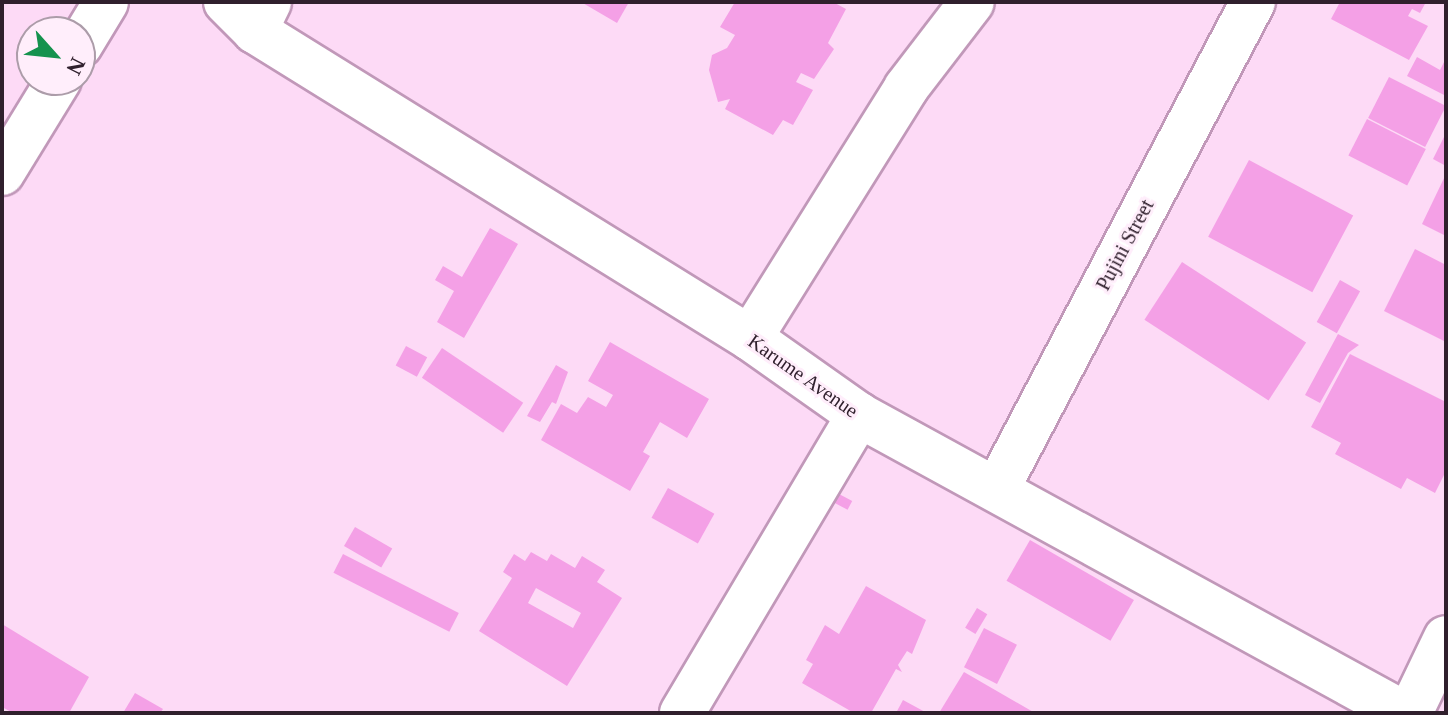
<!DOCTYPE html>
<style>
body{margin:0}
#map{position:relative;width:1448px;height:715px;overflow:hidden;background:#fddaf6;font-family:Georgia,serif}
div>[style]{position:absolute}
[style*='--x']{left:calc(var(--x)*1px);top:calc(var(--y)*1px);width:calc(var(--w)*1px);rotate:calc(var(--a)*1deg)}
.building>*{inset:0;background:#f4a0e6;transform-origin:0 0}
.roads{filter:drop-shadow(2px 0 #c198b9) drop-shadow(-2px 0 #c198b9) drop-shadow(0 2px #c198b9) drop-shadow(0 -2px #c198b9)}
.street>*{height:44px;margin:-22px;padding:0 22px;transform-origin:22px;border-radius:22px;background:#fff}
.secondary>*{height:44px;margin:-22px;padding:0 22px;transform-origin:22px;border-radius:22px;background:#fff}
span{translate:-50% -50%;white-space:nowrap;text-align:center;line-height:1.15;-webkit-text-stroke:6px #ffeefb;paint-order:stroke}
.street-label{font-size:20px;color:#30202d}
.frame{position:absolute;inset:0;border:4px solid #30202d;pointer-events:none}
.north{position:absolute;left:16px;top:16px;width:80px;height:80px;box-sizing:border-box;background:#ffeefb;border:2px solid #ac9ca9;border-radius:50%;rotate:117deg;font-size:22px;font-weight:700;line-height:32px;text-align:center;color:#30202d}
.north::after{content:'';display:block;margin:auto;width:28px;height:36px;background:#15924e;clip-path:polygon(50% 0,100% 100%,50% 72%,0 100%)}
</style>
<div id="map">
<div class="building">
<i style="clip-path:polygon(581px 2px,629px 2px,617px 23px)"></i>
<i style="clip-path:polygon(735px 2px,833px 2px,846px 9px,828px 43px,834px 49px,814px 79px,801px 73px,796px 82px,813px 90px,793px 125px,783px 120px,773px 135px,725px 109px,730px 99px,718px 102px,709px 70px,712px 55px,727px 48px,735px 35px,720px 27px)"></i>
<i style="clip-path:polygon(1340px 2px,1426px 2px,1420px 13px,1412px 9px,1408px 16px,1428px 26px,1409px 60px,1331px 19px)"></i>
<i style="clip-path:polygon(1417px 57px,1440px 70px,1446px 58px,1446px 96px,1407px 76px)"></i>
<i style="left:1389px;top:77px;width:64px;height:46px;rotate:27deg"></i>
<i style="left:1367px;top:119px;width:66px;height:41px;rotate:27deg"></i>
<i style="clip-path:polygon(1446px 133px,1446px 166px,1433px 159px)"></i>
<i style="left:1249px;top:160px;width:118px;height:87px;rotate:28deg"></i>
<i style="clip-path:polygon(1446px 174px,1446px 236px,1422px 224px)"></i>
<i style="clip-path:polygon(490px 228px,518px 244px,464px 338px,437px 322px,454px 291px,435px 280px,443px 266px,462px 277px)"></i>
<i style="clip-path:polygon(1415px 249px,1446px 265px,1446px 342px,1384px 311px)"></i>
<i style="left:1182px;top:262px;width:148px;height:69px;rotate:33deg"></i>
<i style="left:1340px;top:280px;width:23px;height:48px;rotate:29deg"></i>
<i style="clip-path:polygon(1338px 334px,1359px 345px,1348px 353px,1320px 403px,1305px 395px)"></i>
<i style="clip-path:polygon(610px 342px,709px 399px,687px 438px,660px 422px,643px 452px,650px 456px,630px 491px,541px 440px,561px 404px,577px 413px,588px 397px,606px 407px,613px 395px,588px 381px)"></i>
<i style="left:406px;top:346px;width:24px;height:22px;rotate:28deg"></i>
<i style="left:442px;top:348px;width:98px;height:36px;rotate:34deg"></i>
<i style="clip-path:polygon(1350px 354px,1446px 402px,1446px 471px,1435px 493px,1407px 478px,1401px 489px,1335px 454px,1341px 443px,1311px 427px)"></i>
<i style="clip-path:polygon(556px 365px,568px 372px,556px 404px,552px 402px,540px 422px,527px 416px)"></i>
<i style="left:668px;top:488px;width:53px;height:34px;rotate:29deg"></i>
<i style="left:839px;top:494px;width:15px;height:10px;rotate:28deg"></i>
<i style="left:355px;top:527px;width:43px;height:22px;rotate:30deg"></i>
<i style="left:1030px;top:540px;width:120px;height:47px;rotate:30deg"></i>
<i style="clip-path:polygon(evenodd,531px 552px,547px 561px,551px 554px,575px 568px,582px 556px,605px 570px,597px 582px,622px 598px,567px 686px,479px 631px,512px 578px,503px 572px,514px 554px,525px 561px,531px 552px,536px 588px,581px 613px,573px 628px,528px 603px,536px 588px)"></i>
<i style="left:343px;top:554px;width:130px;height:21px;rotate:27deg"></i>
<i style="clip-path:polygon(866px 586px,926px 620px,912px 654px,907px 651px,898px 665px,902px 672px,896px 669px,871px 713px,854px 713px,802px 683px,813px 664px,806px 660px,825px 625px,839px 634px)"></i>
<i style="left:977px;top:608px;width:12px;height:23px;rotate:31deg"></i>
<i style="clip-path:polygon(2px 624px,89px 677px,69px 713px,13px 713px,2px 707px)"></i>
<i style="left:984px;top:628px;width:37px;height:44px;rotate:27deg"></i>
<i style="clip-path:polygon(964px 672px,1035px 713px,939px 713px)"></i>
<i style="clip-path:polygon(135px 693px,163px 709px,160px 713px,123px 713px)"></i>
<i style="clip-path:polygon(903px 700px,927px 713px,896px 713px)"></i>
</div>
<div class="roads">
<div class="street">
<i style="--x:255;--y:31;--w:32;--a:-64"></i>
<i style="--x:80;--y:45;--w:50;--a:-58.8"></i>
<i style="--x:2;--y:173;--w:109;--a:-58.5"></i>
<i style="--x:750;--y:338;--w:295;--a:-58"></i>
<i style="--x:906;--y:88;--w:108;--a:-52.5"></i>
<i style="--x:998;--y:487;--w:548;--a:-62.27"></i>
<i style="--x:682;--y:713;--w:347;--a:-59.3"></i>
<i style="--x:1410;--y:713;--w:83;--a:-64.4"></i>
</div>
<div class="secondary">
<i style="--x:226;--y:2;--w:41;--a:45"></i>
<i style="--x:255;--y:31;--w:582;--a:31.81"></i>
<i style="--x:750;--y:338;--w:133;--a:35.2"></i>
<i style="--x:859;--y:415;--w:620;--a:28.71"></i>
</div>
</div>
<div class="street-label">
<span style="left:1125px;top:245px;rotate:-62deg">Pujini Street</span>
<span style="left:803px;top:376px;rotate:35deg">Karume Avenue</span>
</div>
<div class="frame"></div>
<div class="north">N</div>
</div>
